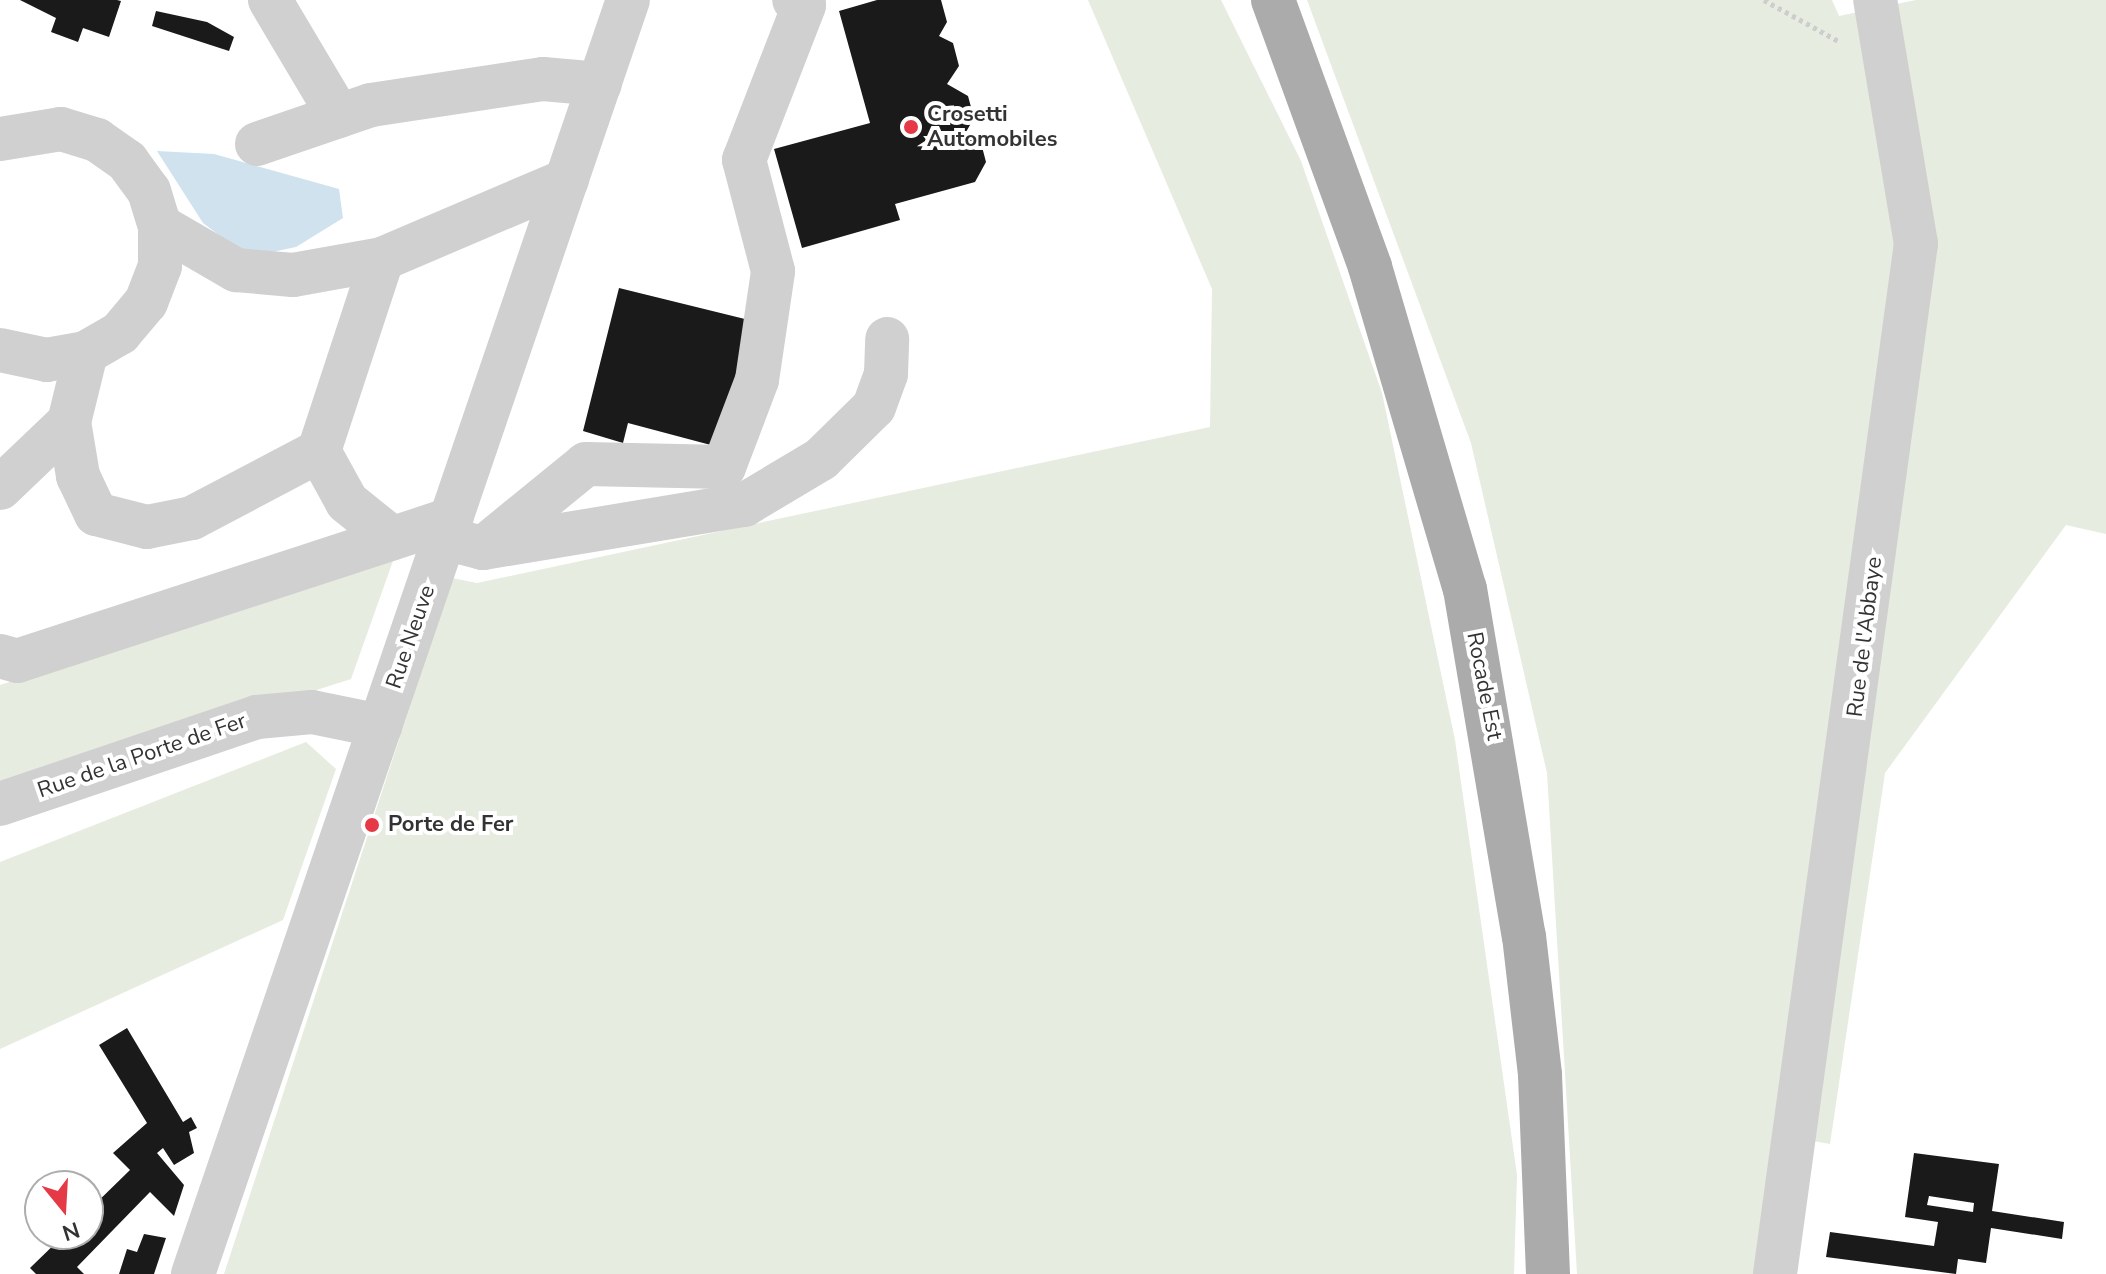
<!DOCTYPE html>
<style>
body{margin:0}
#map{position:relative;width:2106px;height:1274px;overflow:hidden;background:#fff;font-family:"Nunito Sans",sans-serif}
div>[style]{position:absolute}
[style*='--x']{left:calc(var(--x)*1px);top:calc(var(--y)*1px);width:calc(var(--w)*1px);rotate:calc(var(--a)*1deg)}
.green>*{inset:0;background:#e6ecdf}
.water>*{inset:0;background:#cfe2ee}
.building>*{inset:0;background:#1a1a1a}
.path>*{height:5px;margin-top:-2.5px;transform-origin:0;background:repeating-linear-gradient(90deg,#cdcdcd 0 4px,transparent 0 8px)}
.minor>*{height:44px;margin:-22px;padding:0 22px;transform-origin:22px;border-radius:22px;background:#d0d0d0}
.major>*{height:44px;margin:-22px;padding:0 22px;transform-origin:22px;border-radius:22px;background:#ababab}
.dots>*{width:22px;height:22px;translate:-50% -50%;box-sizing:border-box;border:4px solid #fff;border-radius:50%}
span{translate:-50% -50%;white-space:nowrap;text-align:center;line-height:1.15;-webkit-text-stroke:8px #fff;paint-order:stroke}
.poi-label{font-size:22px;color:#333;font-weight:700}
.left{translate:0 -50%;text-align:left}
.street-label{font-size:22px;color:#333}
.north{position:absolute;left:24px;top:1170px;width:80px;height:80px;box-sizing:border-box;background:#fff;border:2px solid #adadad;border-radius:50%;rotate:162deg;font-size:22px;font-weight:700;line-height:32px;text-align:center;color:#333}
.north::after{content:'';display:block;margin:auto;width:28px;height:36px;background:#e63946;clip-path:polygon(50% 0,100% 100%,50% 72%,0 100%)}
</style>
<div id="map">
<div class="green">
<i style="clip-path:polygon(1088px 0,1221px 0,1301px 161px,1382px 393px,1455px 740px,1517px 1175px,1514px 1274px,224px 1274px,452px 578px,477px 583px,1210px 427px,1212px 289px)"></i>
<i style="clip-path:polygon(1307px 0,1832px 0,1839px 16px,1916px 0,2106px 0,2106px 534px,2066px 525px,1885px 773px,1830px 1144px,1774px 1134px,1754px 1274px,1577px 1274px,1547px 773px,1471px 443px)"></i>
<i style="clip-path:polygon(394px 558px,351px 679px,0 791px,0 685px)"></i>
<i style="clip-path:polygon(306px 742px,336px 769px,283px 920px,0 1049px,0 862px)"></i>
</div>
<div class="water">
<i style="clip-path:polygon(157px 151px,214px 154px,339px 189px,343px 218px,296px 247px,248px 257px,203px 223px)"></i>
</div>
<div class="building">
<i style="clip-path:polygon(20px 0,117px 0,121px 1px,109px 37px,83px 28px,78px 42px,51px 32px,56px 18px)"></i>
<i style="clip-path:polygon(877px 0,941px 0,947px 22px,939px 36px,953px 43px,959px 66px,947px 84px,968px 96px,974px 118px,966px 132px,980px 139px,986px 162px,975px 182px,895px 204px,900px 220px,802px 248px,774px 149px,870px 123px,839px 11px)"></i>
<i style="clip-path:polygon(156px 11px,207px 22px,234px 37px,229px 51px,152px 26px)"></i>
<i style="clip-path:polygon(619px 288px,753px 321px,722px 448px,628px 423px,623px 443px,583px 431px)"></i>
<i style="clip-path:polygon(127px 1028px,183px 1122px,191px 1117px,197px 1128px,189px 1132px,194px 1153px,174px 1165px,163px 1148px,157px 1153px,184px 1185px,174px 1216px,150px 1192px,77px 1267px,84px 1274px,36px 1274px,30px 1268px,65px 1234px,88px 1234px,88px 1211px,130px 1170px,113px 1153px,147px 1123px,99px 1045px)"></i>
<i style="clip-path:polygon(evenodd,1914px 1153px,1999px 1164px,1992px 1211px,2064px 1222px,2062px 1239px,1991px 1228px,1986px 1263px,1958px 1259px,1956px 1274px,1826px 1257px,1830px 1232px,1934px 1246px,1938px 1222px,1905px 1217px,1914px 1153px,1929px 1196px,1974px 1203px,1973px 1212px,1927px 1205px,1929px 1196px)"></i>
<i style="clip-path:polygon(144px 1234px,166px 1238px,154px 1274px,119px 1274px,127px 1249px,137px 1252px)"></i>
</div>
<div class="path">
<i style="--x:1764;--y:0;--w:87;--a:28.9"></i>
</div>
<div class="minor">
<i style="--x:270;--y:0;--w:135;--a:59.3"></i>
<i style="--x:0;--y:139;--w:62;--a:-9.3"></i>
<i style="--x:61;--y:129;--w:38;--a:17"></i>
<i style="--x:97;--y:140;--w:37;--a:35"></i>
<i style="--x:127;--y:161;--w:37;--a:54"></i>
<i style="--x:149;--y:191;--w:37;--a:73"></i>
<i style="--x:160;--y:226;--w:40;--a:90"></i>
<i style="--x:160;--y:266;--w:39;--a:111"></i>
<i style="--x:146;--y:302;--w:40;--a:130"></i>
<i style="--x:120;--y:333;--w:39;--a:150"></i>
<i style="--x:86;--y:353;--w:40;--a:170"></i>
<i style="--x:47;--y:360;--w:48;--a:-168"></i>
<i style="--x:257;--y:144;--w:120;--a:-18.9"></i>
<i style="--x:371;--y:105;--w:174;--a:-8.6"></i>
<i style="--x:543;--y:79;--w:57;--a:5"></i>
<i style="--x:160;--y:226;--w:88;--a:30.1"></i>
<i style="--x:236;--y:270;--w:57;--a:5"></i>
<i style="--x:293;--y:275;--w:90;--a:-10.2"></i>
<i style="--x:86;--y:353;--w:71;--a:103.8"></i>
<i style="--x:69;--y:422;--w:55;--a:80.5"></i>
<i style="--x:78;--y:476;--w:42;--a:64.7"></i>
<i style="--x:96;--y:514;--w:53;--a:14.3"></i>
<i style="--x:147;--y:527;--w:46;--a:-11.3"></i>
<i style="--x:192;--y:518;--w:144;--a:-27.8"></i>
<i style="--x:319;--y:451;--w:202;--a:-71.8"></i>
<i style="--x:382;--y:259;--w:201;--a:-23.1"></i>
<i style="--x:319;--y:451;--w:58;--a:61.2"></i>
<i style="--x:347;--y:502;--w:58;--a:38.7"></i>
<i style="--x:0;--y:488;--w:95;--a:-43.7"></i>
<i style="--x:444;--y:538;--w:40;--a:14.4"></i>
<i style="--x:483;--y:548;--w:133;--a:-39.2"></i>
<i style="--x:586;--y:464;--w:138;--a:1.2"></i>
<i style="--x:724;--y:467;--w:93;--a:-69.2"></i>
<i style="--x:757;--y:380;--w:110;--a:-81.6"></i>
<i style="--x:773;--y:271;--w:115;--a:-104.6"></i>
<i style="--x:744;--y:160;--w:166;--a:-68.8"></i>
<i style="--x:804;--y:5;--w:11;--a:-153"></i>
<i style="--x:483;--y:548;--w:265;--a:-9.4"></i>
<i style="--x:744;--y:505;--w:90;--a:-30.9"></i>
<i style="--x:821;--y:459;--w:74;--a:-44.5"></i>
<i style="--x:874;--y:407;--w:35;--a:-70"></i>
<i style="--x:886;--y:374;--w:35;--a:-88"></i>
<i style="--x:0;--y:656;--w:18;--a:16"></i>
<i style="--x:17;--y:661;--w:457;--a:-18.1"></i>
<i style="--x:0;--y:804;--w:271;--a:-18.7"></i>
<i style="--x:257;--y:717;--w:55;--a:-5.2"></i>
<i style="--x:312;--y:712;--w:70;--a:11.5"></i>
<i style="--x:193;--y:1274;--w:1346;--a:-71.15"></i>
<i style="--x:1775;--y:1274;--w:1040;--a:-82.21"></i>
<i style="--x:1916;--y:244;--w:247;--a:-99.5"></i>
</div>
<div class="major">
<i style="--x:1273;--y:0;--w:284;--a:70"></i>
<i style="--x:1370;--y:267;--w:336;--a:73.6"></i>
<i style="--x:1465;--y:589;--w:352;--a:80.4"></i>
<i style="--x:1524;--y:936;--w:140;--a:83.4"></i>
<i style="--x:1540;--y:1075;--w:199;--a:87.7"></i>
</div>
<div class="dots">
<i style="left:911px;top:127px;background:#e63946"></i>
<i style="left:372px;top:825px;background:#e63946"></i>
</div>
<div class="poi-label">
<span class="left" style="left:927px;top:127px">Crosetti<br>Automobiles</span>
<span class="left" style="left:388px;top:825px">Porte de Fer</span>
</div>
<div class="street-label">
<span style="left:411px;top:637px;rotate:-71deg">Rue Neuve</span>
<span style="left:1865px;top:637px;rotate:-83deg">Rue de l'Abbaye</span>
<span style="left:1484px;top:686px;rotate:79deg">Rocade Est</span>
<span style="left:142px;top:756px;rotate:-19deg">Rue de la Porte de Fer</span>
</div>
<div class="north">N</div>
</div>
